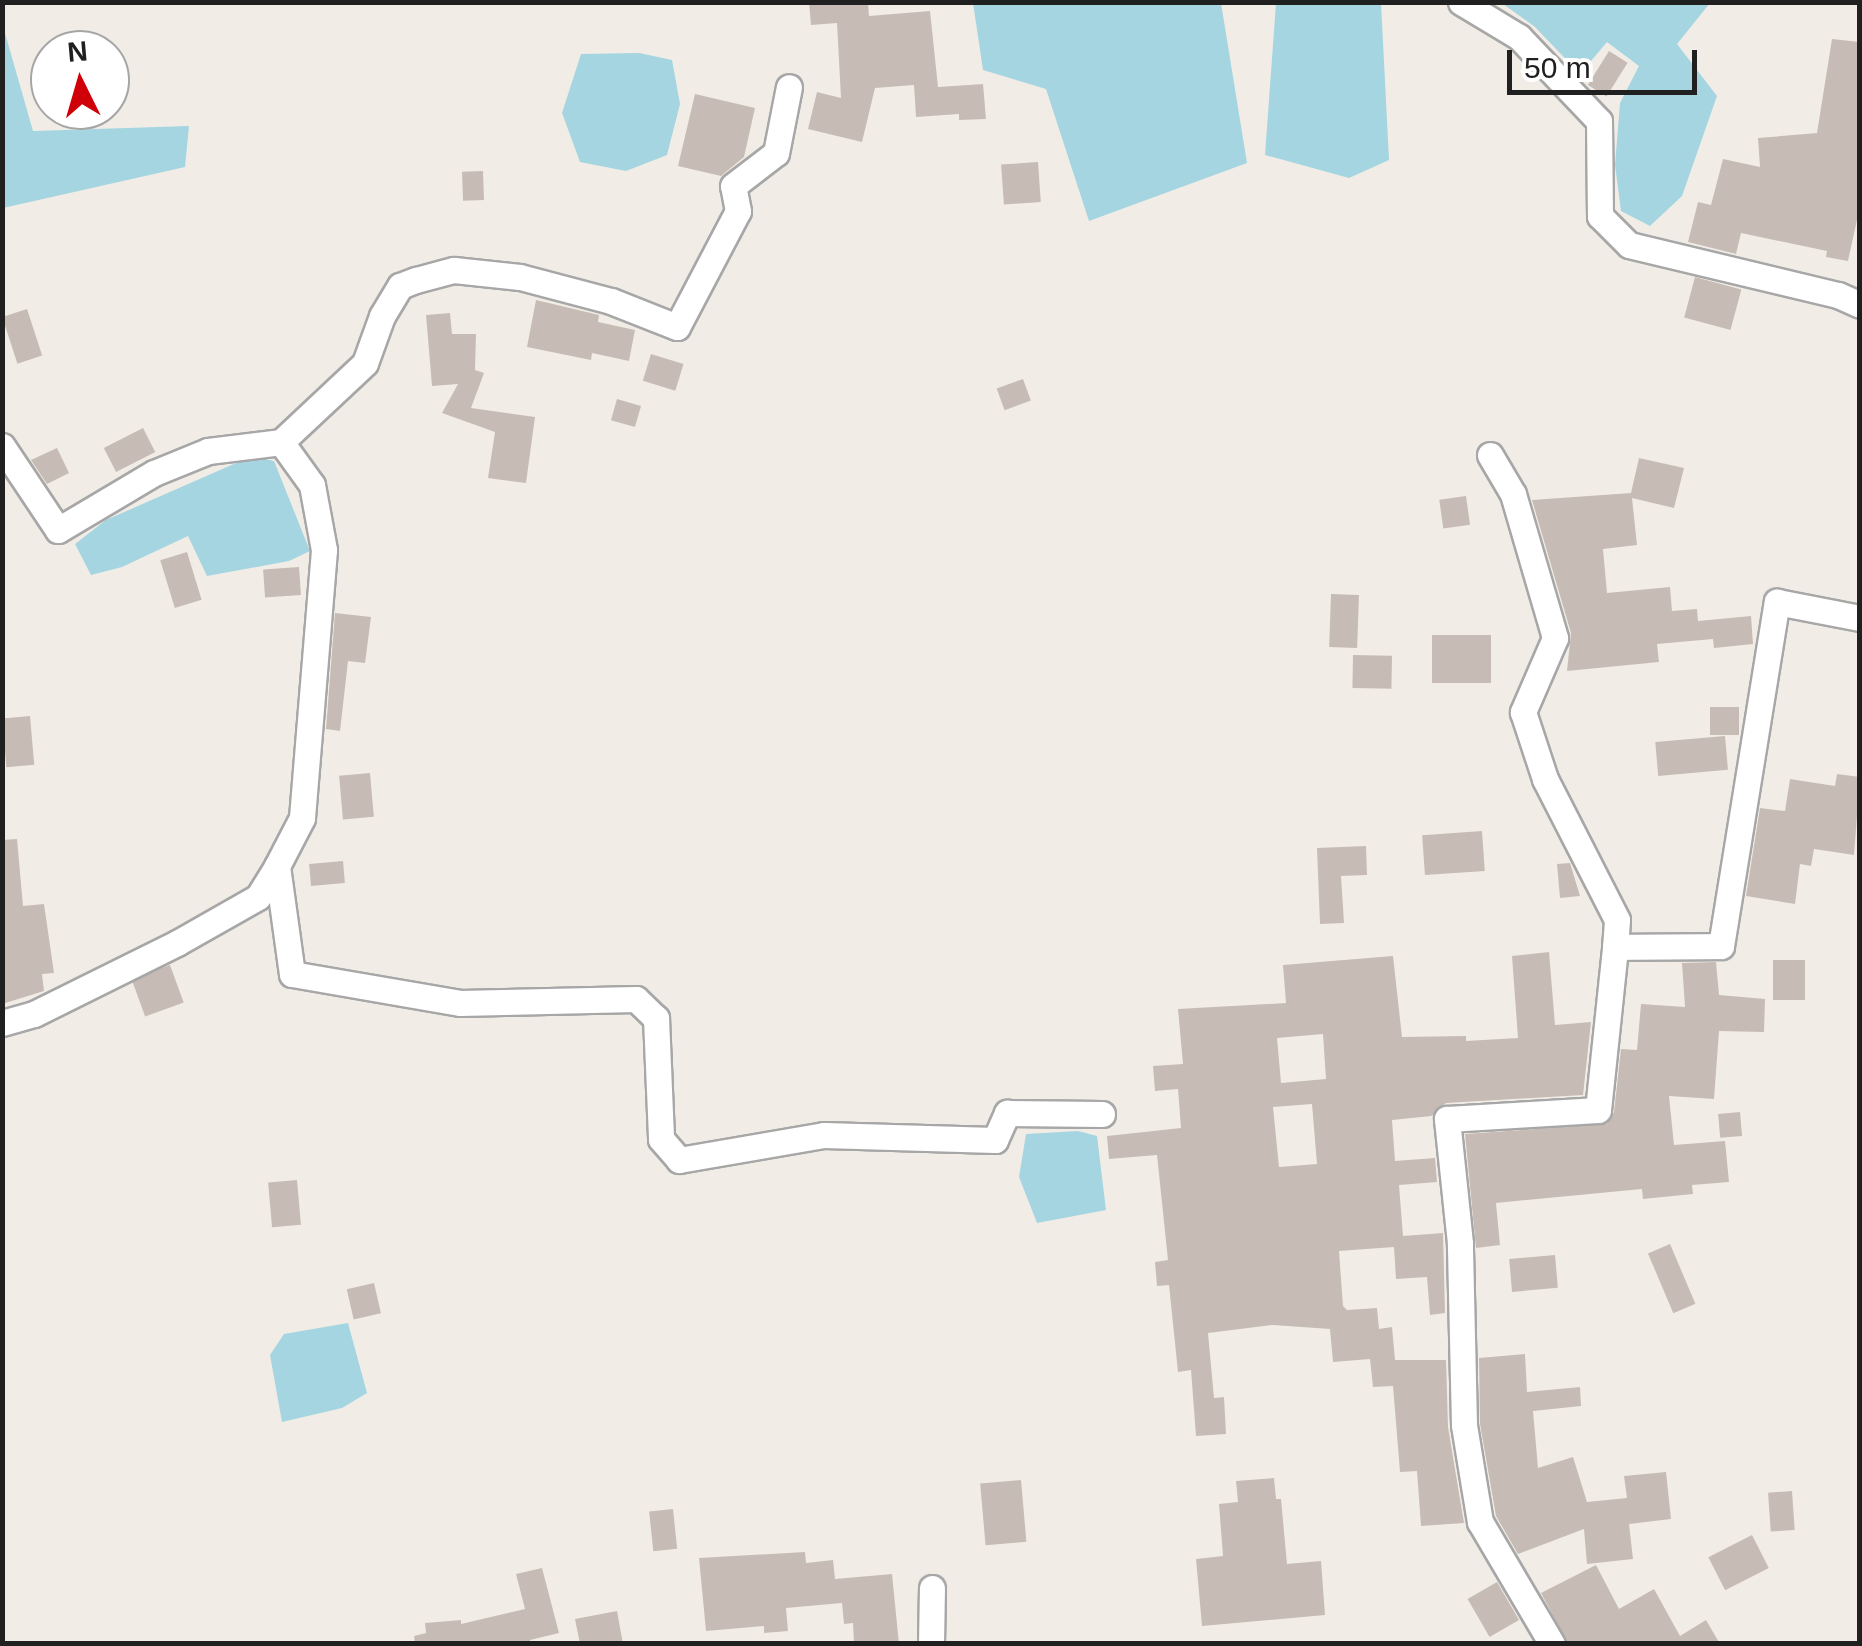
<!DOCTYPE html>
<style>
body{margin:0}
#map{position:relative;width:1862px;height:1646px;overflow:hidden;background:#f1ede6;font-family:Arial,sans-serif}
div>[style]{position:absolute}
[style*='--x']{left:calc(var(--x)*1px);top:calc(var(--y)*1px);width:calc(var(--w)*1px);rotate:calc(var(--a)*1deg)}
.water>*{inset:0;background:#a4d5e1}
.building>*{inset:0;background:#c6bcb5;transform-origin:0 0}
.roads{filter:drop-shadow(2px 0 #a7a7a7) drop-shadow(-2px 0 #a7a7a7) drop-shadow(0 2px #a7a7a7) drop-shadow(0 -2px #a7a7a7)}
.street>*{height:25px;margin:-12.5px;padding:0 12.5px;transform-origin:12.5px;border-radius:12.5px;background:#fff}
span{translate:-50% -50%;white-space:nowrap;text-align:center;line-height:1.15;-webkit-text-stroke:10px #fff;paint-order:stroke}
.frame{position:absolute;inset:0;border:5px solid #202020;pointer-events:none}
.north{position:absolute;left:30px;top:30px;width:100px;height:100px;box-sizing:border-box;background:#fff;border:2px solid #a6a6a6;border-radius:50%;rotate:355deg;font-size:28px;font-weight:700;line-height:40px;text-align:center;color:#202020}
.north::after{content:'';display:block;margin:auto;width:35px;height:45px;background:#d00008;clip-path:polygon(50% 0,100% 100%,50% 72%,0 100%)}
.scale{position:absolute;left:1507px;top:50px;width:190px;height:45px;box-sizing:border-box;border:5px solid #202020;border-top:0;padding-left:12px;font-size:30px;line-height:35px;white-space:nowrap;color:#202020;-webkit-text-stroke:8px #fff;paint-order:stroke}
</style>
<div id="map">
<div class="water">
<i style="clip-path:polygon(973px 3px,1221px 3px,1247px 163px,1089px 221px,1046px 89px,983px 70px)"></i>
<i style="clip-path:polygon(1276px 3px,1381px 3px,1389px 160px,1349px 178px,1265px 155px)"></i>
<i style="clip-path:polygon(1710px 3px,1677px 44px,1717px 96px,1682px 196px,1650px 226px,1621px 211px,1615px 165px,1620px 103px,1639px 66px,1607px 42px,1580px 74px,1535px 27px,1503px 4px)"></i>
<i style="clip-path:polygon(3px 26px,33px 131px,189px 126px,185px 167px,3px 208px)"></i>
<i style="clip-path:polygon(639px 53px,672px 60px,680px 104px,667px 155px,626px 171px,580px 162px,562px 113px,581px 54px)"></i>
<i style="clip-path:polygon(252px 456px,274px 461px,310px 551px,289px 561px,207px 576px,188px 536px,122px 567px,91px 575px,75px 544px,106px 520px)"></i>
<i style="clip-path:polygon(1078px 1131px,1097px 1136px,1106px 1210px,1037px 1223px,1019px 1177px,1026px 1134px)"></i>
<i style="clip-path:polygon(348px 1323px,367px 1393px,342px 1408px,282px 1422px,270px 1355px,284px 1334px)"></i>
</div>
<div class="building">
<i style="clip-path:polygon(809px 2px,868px 2px,869px 16px,930px 11px,938px 87px,983px 84px,986px 119px,959px 120px,959px 114px,916px 117px,914px 85px,875px 88px,862px 142px,808px 129px,817px 92px,841px 98px,837px 23px,811px 25px)"></i>
<i style="clip-path:polygon(1832px 39px,1860px 42px,1860px 206px,1848px 261px,1826px 257px,1827px 251px,1741px 233px,1736px 254px,1688px 242px,1698px 202px,1711px 205px,1723px 159px,1760px 167px,1758px 138px,1817px 133px)"></i>
<i style="left:1609px;top:51px;width:22px;height:40px;rotate:32deg"></i>
<i style="clip-path:polygon(695px 94px,755px 108px,744px 157px,721px 176px,678px 166px)"></i>
<i style="left:1038px;top:162px;width:40px;height:37px;rotate:86deg"></i>
<i style="left:483px;top:171px;width:29px;height:21px;rotate:88deg"></i>
<i style="left:1695px;top:277px;width:48px;height:42px;rotate:15deg"></i>
<i style="clip-path:polygon(536px 300px,599px 315px,598px 322px,635px 330px,629px 361px,592px 353px,591px 360px,527px 347px)"></i>
<i style="left:27px;top:309px;width:49px;height:26px;rotate:72deg"></i>
<i style="clip-path:polygon(450px 313px,452px 334px,476px 334px,475px 370px,484px 373px,471px 408px,535px 417px,526px 483px,488px 478px,495px 432px,442px 413px,458px 384px,432px 386px,426px 315px)"></i>
<i style="left:651px;top:354px;width:34px;height:28px;rotate:17deg"></i>
<i style="left:1023px;top:379px;width:23px;height:28px;rotate:70deg"></i>
<i style="left:617px;top:399px;width:25px;height:22px;rotate:16deg"></i>
<i style="left:143px;top:428px;width:27px;height:44px;rotate:63deg"></i>
<i style="clip-path:polygon(57px 448px,69px 473px,47px 484px,31px 460px)"></i>
<i style="clip-path:polygon(1639px 458px,1684px 468px,1674px 508px,1632px 498px,1637px 545px,1603px 549px,1607px 593px,1670px 587px,1672px 611px,1697px 609px,1698px 621px,1751px 616px,1753px 644px,1714px 648px,1713px 639px,1657px 644px,1659px 662px,1567px 671px,1571px 633px,1532px 500px,1631px 493px)"></i>
<i style="left:1466px;top:496px;width:29px;height:27px;rotate:82deg"></i>
<i style="left:187px;top:552px;width:50px;height:28px;rotate:73deg"></i>
<i style="left:299px;top:567px;width:28px;height:36px;rotate:86deg"></i>
<i style="left:1331px;top:594px;width:28px;height:53px;rotate:2deg"></i>
<i style="clip-path:polygon(335px 613px,371px 617px,365px 663px,348px 661px,340px 731px,326px 729px)"></i>
<i style="left:1432px;top:635px;width:59px;height:48px"></i>
<i style="left:1353px;top:655px;width:39px;height:33px;rotate:1deg"></i>
<i style="left:1739px;top:707px;width:28px;height:29px;rotate:90deg"></i>
<i style="left:30px;top:716px;width:49px;height:28px;rotate:85deg"></i>
<i style="left:1725px;top:736px;width:34px;height:70px;rotate:85deg"></i>
<i style="left:370px;top:773px;width:44px;height:31px;rotate:85deg"></i>
<i style="clip-path:polygon(1837px 774px,1860px 777px,1854px 855px,1814px 849px,1811px 866px,1800px 864px,1795px 904px,1746px 896px,1760px 808px,1785px 811px,1790px 779px,1835px 786px)"></i>
<i style="left:1482px;top:831px;width:40px;height:60px;rotate:86deg"></i>
<i style="clip-path:polygon(17px 839px,23px 906px,44px 904px,54px 973px,42px 974px,44px 991px,2px 1004px,2px 840px)"></i>
<i style="clip-path:polygon(1366px 846px,1367px 875px,1341px 876px,1344px 923px,1320px 924px,1317px 848px)"></i>
<i style="left:343px;top:861px;width:22px;height:34px;rotate:85deg"></i>
<i style="clip-path:polygon(1570px 863px,1580px 896px,1560px 898px,1557px 864px)"></i>
<i style="clip-path:polygon(evenodd,1549px 952px,1555px 1025px,1591px 1022px,1583px 1095px,1446px 1103px,1431px 1116px,1392px 1120px,1395px 1161px,1435px 1158px,1437px 1182px,1399px 1185px,1403px 1236px,1443px 1233px,1445px 1313px,1430px 1315px,1427px 1277px,1396px 1279px,1394px 1247px,1339px 1251px,1343px 1306px,1347px 1310px,1377px 1308px,1379px 1329px,1392px 1327px,1395px 1360px,1446px 1360px,1448px 1427px,1464px 1523px,1421px 1526px,1417px 1471px,1400px 1472px,1393px 1386px,1373px 1387px,1370px 1359px,1333px 1362px,1330px 1329px,1273px 1325px,1208px 1333px,1214px 1398px,1224px 1397px,1226px 1434px,1196px 1436px,1191px 1370px,1178px 1372px,1169px 1285px,1157px 1286px,1155px 1262px,1168px 1260px,1157px 1155px,1109px 1159px,1107px 1136px,1181px 1128px,1178px 1089px,1155px 1091px,1153px 1066px,1183px 1064px,1178px 1009px,1286px 1003px,1283px 965px,1393px 956px,1402px 1037px,1466px 1036px,1466px 1041px,1518px 1038px,1512px 956px,1549px 952px,1323px 1034px,1326px 1079px,1281px 1083px,1277px 1038px,1323px 1034px,1549px 952px,1312px 1104px,1317px 1164px,1279px 1167px,1273px 1107px,1312px 1104px)"></i>
<i style="left:1773px;top:960px;width:32px;height:40px"></i>
<i style="clip-path:polygon(1716px 962px,1719px 995px,1765px 999px,1764px 1032px,1719px 1031px,1714px 1099px,1669px 1096px,1674px 1145px,1725px 1141px,1729px 1182px,1692px 1185px,1693px 1194px,1643px 1199px,1642px 1189px,1496px 1203px,1500px 1245px,1476px 1248px,1465px 1134px,1607px 1124px,1614px 1112px,1621px 1049px,1637px 1050px,1641px 1004px,1685px 1007px,1682px 963px)"></i>
<i style="left:170px;top:965px;width:40px;height:41px;rotate:70deg"></i>
<i style="left:1740px;top:1112px;width:24px;height:22px;rotate:85deg"></i>
<i style="left:297px;top:1180px;width:45px;height:29px;rotate:85deg"></i>
<i style="left:1670px;top:1244px;width:65px;height:24px;rotate:67deg"></i>
<i style="left:1555px;top:1255px;width:33px;height:46px;rotate:85deg"></i>
<i style="left:374px;top:1283px;width:31px;height:28px;rotate:77deg"></i>
<i style="clip-path:polygon(1525px 1354px,1527px 1392px,1580px 1387px,1581px 1406px,1533px 1411px,1538px 1468px,1573px 1457px,1587px 1502px,1627px 1498px,1624px 1476px,1666px 1472px,1671px 1519px,1629px 1524px,1633px 1559px,1587px 1564px,1584px 1529px,1518px 1554px,1496px 1516px,1480px 1424px,1479px 1358px)"></i>
<i style="clip-path:polygon(1274px 1478px,1276px 1499px,1281px 1499px,1287px 1564px,1321px 1561px,1325px 1615px,1202px 1626px,1196px 1559px,1223px 1556px,1219px 1504px,1238px 1502px,1236px 1481px)"></i>
<i style="left:1021px;top:1480px;width:62px;height:41px;rotate:85deg"></i>
<i style="left:1792px;top:1491px;width:39px;height:24px;rotate:86deg"></i>
<i style="left:673px;top:1509px;width:40px;height:24px;rotate:84deg"></i>
<i style="left:1752px;top:1535px;width:37px;height:49px;rotate:63deg"></i>
<i style="clip-path:polygon(805px 1552px,806px 1563px,833px 1560px,835px 1579px,892px 1574px,899px 1644px,854px 1644px,853px 1623px,844px 1624px,842px 1603px,786px 1608px,788px 1631px,764px 1633px,764px 1626px,706px 1631px,699px 1558px)"></i>
<i style="clip-path:polygon(1596px 1565px,1619px 1609px,1654px 1589px,1680px 1636px,1706px 1620px,1720px 1644px,1568px 1644px,1541px 1593px)"></i>
<i style="clip-path:polygon(542px 1568px,559px 1633px,530px 1640px,531px 1644px,415px 1644px,414px 1636px,426px 1633px,425px 1623px,461px 1620px,461px 1624px,525px 1609px,516px 1574px)"></i>
<i style="left:1497px;top:1582px;width:44px;height:34px;rotate:60deg"></i>
<i style="clip-path:polygon(617px 1611px,623px 1644px,580px 1644px,575px 1619px)"></i>
</div>
<div class="roads">
<div class="street">
<i style="--x:1461;--y:2;--w:68;--a:31.1"></i>
<i style="--x:1519;--y:37;--w:116;--a:46.4"></i>
<i style="--x:1599;--y:121;--w:95;--a:89.4"></i>
<i style="--x:1600;--y:216;--w:41;--a:45"></i>
<i style="--x:1629;--y:245;--w:215;--a:13.5"></i>
<i style="--x:1838;--y:295;--w:24;--a:24"></i>
<i style="--x:281;--y:442;--w:115;--a:-43.2"></i>
<i style="--x:365;--y:363;--w:50;--a:-70.1"></i>
<i style="--x:382;--y:316;--w:35;--a:-59"></i>
<i style="--x:400;--y:286;--w:17;--a:-21"></i>
<i style="--x:416;--y:280;--w:39;--a:-15"></i>
<i style="--x:454;--y:270;--w:66;--a:6.1"></i>
<i style="--x:520;--y:277;--w:94;--a:14.8"></i>
<i style="--x:611;--y:301;--w:71;--a:21.5"></i>
<i style="--x:677;--y:327;--w:131;--a:-62.3"></i>
<i style="--x:738;--y:211;--w:25;--a:-101"></i>
<i style="--x:733;--y:186;--w:54;--a:-37.5"></i>
<i style="--x:776;--y:153;--w:67;--a:-78.9"></i>
<i style="--x:2;--y:446;--w:101;--a:56.3"></i>
<i style="--x:58;--y:530;--w:112;--a:-30.7"></i>
<i style="--x:154;--y:473;--w:58;--a:-22.2"></i>
<i style="--x:208;--y:451;--w:74;--a:-7"></i>
<i style="--x:281;--y:442;--w:53;--a:54.2"></i>
<i style="--x:312;--y:485;--w:66;--a:79.5"></i>
<i style="--x:324;--y:550;--w:269;--a:94.7"></i>
<i style="--x:302;--y:818;--w:54;--a:117.5"></i>
<i style="--x:1490;--y:455;--w:45;--a:59.5"></i>
<i style="--x:1513;--y:494;--w:150;--a:73.7"></i>
<i style="--x:1555;--y:638;--w:81;--a:113.4"></i>
<i style="--x:1523;--y:712;--w:71;--a:71.8"></i>
<i style="--x:1545;--y:779;--w:158;--a:62.9"></i>
<i style="--x:1617;--y:920;--w:27;--a:94"></i>
<i style="--x:2;--y:1023;--w:33;--a:-16"></i>
<i style="--x:34;--y:1014;--w:160;--a:-26.4"></i>
<i style="--x:177;--y:943;--w:93;--a:-29.6"></i>
<i style="--x:258;--y:897;--w:36;--a:-58"></i>
<i style="--x:277;--y:866;--w:109;--a:82.1"></i>
<i style="--x:292;--y:974;--w:170;--a:9.8"></i>
<i style="--x:460;--y:1003;--w:176;--a:-1.3"></i>
<i style="--x:636;--y:999;--w:28;--a:44"></i>
<i style="--x:656;--y:1018;--w:121;--a:87.6"></i>
<i style="--x:661;--y:1139;--w:28;--a:49"></i>
<i style="--x:679;--y:1160;--w:147;--a:-9.8"></i>
<i style="--x:824;--y:1135;--w:171;--a:1.7"></i>
<i style="--x:995;--y:1140;--w:30;--a:-66"></i>
<i style="--x:1007;--y:1113;--w:95;--a:0.6"></i>
<i style="--x:931;--y:1644;--w:56;--a:-89"></i>
<i style="--x:1552;--y:1644;--w:142;--a:-120.5"></i>
<i style="--x:1480;--y:1522;--w:98;--a:-99.4"></i>
<i style="--x:1464;--y:1425;--w:182;--a:-91.3"></i>
<i style="--x:1460;--y:1243;--w:125;--a:-96"></i>
<i style="--x:1447;--y:1119;--w:151;--a:-3.4"></i>
<i style="--x:1598;--y:1110;--w:164;--a:-84"></i>
<i style="--x:1615;--y:947;--w:106;--a:-0.5"></i>
<i style="--x:1721;--y:946;--w:349;--a:-80.8"></i>
<i style="--x:1777;--y:602;--w:85;--a:10.9"></i>
</div>
</div>
<div class="frame"></div>
<div class="north">N</div>
<div class="scale">50 m</div>
</div>
